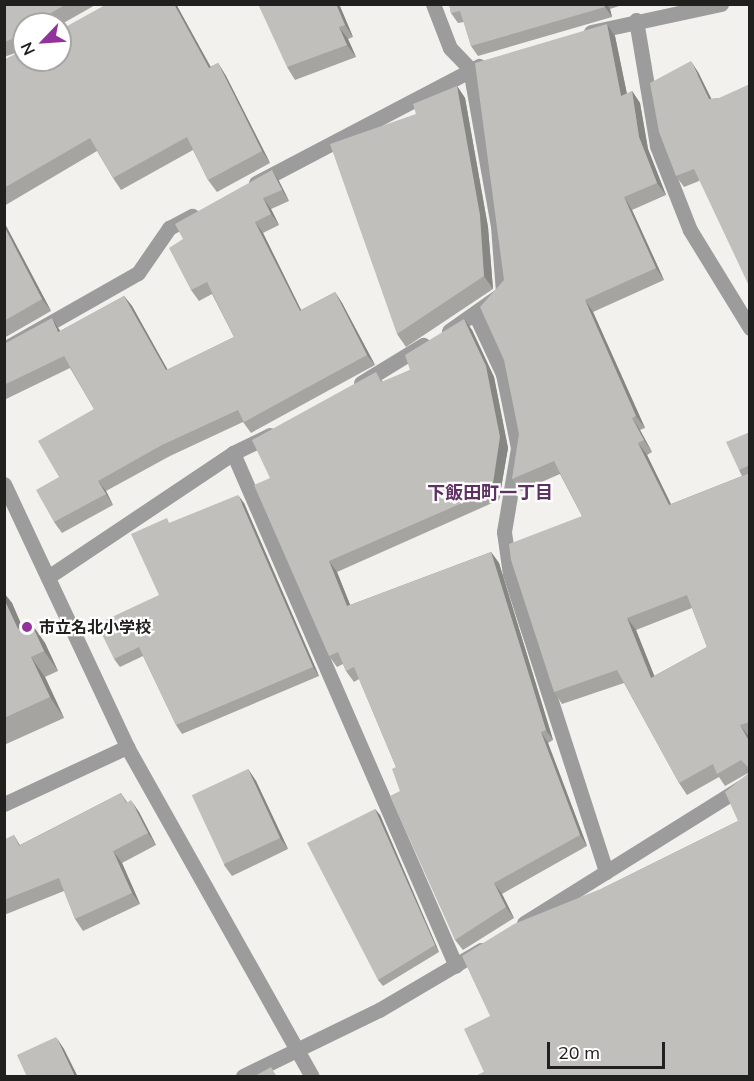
<!DOCTYPE html>
<meta charset="utf-8">
<style>
body{margin:0}
#map{position:relative;width:754px;height:1081px;overflow:hidden;background:#f2f1ed;font-family:Mulish,"Noto Sans JP",sans-serif}
div>[style]{position:absolute}
[style*='--x']{left:calc(var(--x)*1px);top:calc(var(--y)*1px);width:calc(var(--w)*1px);rotate:calc(var(--a)*1deg)}
.minor>*{height:15px;margin:-7.5px;padding:0 7.5px;transform-origin:7.5px;border-radius:7.5px;background:#9d9c9d}
.wall>*{inset:0;background:#a5a4a1}
.shaded-wall>*{inset:0;background:#868683}
.building>*{inset:0;background:#c0bfbb;transform-origin:0 0}
.dots>*{width:16px;height:16px;translate:-50% -50%;box-sizing:border-box;border:3px solid #fff;border-radius:50%}
span{translate:-50% -50%;white-space:nowrap;text-align:center;line-height:1.15;-webkit-text-stroke:4.5px #fff;paint-order:stroke}
.poi-label{font-size:16px;color:#20201e;font-weight:700}
.left{translate:0 -50%;text-align:left}
.neighbourhood-label{font-size:18px;color:#5f3063;font-weight:700}
.frame{position:absolute;inset:0;border:6px solid #20201e;pointer-events:none}
.north{position:absolute;left:12px;top:12px;width:60px;height:60px;box-sizing:border-box;background:#fff;border:2px solid #a6a6a5;border-radius:50%;rotate:245deg;font-size:16px;font-weight:700;line-height:24px;text-align:center;color:#20201e}
.north::after{content:'';display:block;margin:auto;width:21px;height:27px;background:#92339b;clip-path:polygon(50% 0,100% 100%,50% 72%,0 100%)}
.scale{position:absolute;left:547px;top:1042px;width:118px;height:27px;box-sizing:border-box;border:3px solid #20201e;border-top:0;padding-left:8px;font-size:18px;line-height:21px;white-space:nowrap;color:#20201e;-webkit-text-stroke:4px #fff;paint-order:stroke}
</style>
<div id="map">
<div class="minor">
<i style="--x:433;--y:4;--w:47;--a:68.9"></i>
<i style="--x:450;--y:48;--w:29;--a:46"></i>
<i style="--x:470;--y:69;--w:159;--a:79.9"></i>
<i style="--x:498;--y:226;--w:67;--a:85.7"></i>
<i style="--x:503;--y:293;--w:66;--a:144.9"></i>
<i style="--x:636;--y:20;--w:128;--a:80.5"></i>
<i style="--x:657;--y:146;--w:90;--a:68.6"></i>
<i style="--x:690;--y:230;--w:115;--a:58.5"></i>
<i style="--x:591;--y:32;--w:133;--a:-12.2"></i>
<i style="--x:256;--y:183;--w:252;--a:-27.7"></i>
<i style="--x:476;--y:316;--w:64;--a:65"></i>
<i style="--x:503;--y:374;--w:76;--a:78.5"></i>
<i style="--x:518;--y:448;--w:85;--a:99.5"></i>
<i style="--x:504;--y:532;--w:42;--a:81.9"></i>
<i style="--x:510;--y:574;--w:313;--a:72.1"></i>
<i style="--x:4;--y:349;--w:154;--a:-29.6"></i>
<i style="--x:138;--y:273;--w:55;--a:-55.4"></i>
<i style="--x:169;--y:228;--w:26;--a:-28"></i>
<i style="--x:361;--y:383;--w:73;--a:-31.5"></i>
<i style="--x:233;--y:453;--w:559;--a:66.51"></i>
<i style="--x:4;--y:484;--w:290;--a:64.9"></i>
<i style="--x:127;--y:747;--w:377;--a:60.7"></i>
<i style="--x:48;--y:577;--w:223;--a:-33.8"></i>
<i style="--x:233;--y:453;--w:41;--a:-25.9"></i>
<i style="--x:4;--y:804;--w:136;--a:-24.9"></i>
<i style="--x:524;--y:923;--w:266;--a:-32"></i>
<i style="--x:243;--y:1076;--w:151;--a:-25.9"></i>
<i style="--x:379;--y:1010;--w:118;--a:-30.5"></i>
</div>
<div class="wall">
<i style="clip-path:polygon(4px 4px,97px 4px,60px 25px,60px 24px,24px 24px,24px 60px,107px 4px,176px 4px,210px 67px,218px 63px,226px 76px,270px 163px,217px 192px,208px 180px,193px 150px,121px 190px,113px 178px,97px 151px,4px 206px,4px 60px,20px 52px,21px 51px,4px 57px)"></i>
<i style="clip-path:polygon(339px 4px,353px 37px,348px 39px,356px 57px,295px 80px,287px 67px)"></i>
<i style="clip-path:polygon(449px 4px,625px 4px,610px 9px,612px 17px,478px 56px,471px 46px,464px 22px,458px 23px,451px 13px)"></i>
<i style="clip-path:polygon(evenodd,607px 24px,615px 36px,627px 94px,632px 91px,640px 103px,648px 149px,666px 195px,632px 210px,664px 280px,593px 312px,645px 428px,640px 430px,652px 452px,647px 455px,671px 504px,742px 476px,739px 470px,750px 432px,750px 1077px,474px 1077px,484px 1072px,490px 1016px,603px 888px,738px 821px,748px 773px,725px 786px,719px 777px,687px 795px,679px 783px,624px 683px,562px 704px,554px 692px,582px 516px,560px 474px,521px 491px,512px 479px,519px 434px,504px 280px,607px 24px,692px 608px,707px 647px,654px 676px,636px 630px,692px 608px)"></i>
<i style="clip-path:polygon(698px 72px,711px 99px,719px 98px,699px 181px,684px 187px,676px 176px)"></i>
<i style="clip-path:polygon(457px 86px,465px 98px,488px 227px,493px 289px,406px 347px,397px 334px,416px 114px)"></i>
<i style="clip-path:polygon(272px 170px,279px 181px,289px 201px,271px 209px,279px 225px,263px 233px,301px 310px,335px 292px,342px 303px,375px 365px,251px 433px,243px 422px,170px 456px,106px 491px,113px 505px,62px 533px,54px 522px,59px 477px,94px 409px,70px 368px,4px 400px,4px 344px,59px 329px,60px 331px,124px 296px,132px 306px,167px 370px,234px 337px,212px 294px,199px 301px,191px 290px,183px 239px)"></i>
<i style="clip-path:polygon(4px 222px,51px 311px,4px 338px)"></i>
<i style="clip-path:polygon(464px 319px,472px 330px,494px 377px,508px 448px,499px 500px,337px 572px,350px 605px,491px 552px,499px 563px,553px 740px,548px 743px,587px 846px,502px 894px,514px 918px,463px 950px,455px 940px,400px 791px,396px 767px,359px 679px,354px 682px,346px 671px,343px 664px,337px 667px,329px 656px,270px 478px,376px 372px,383px 382px,410px 370px)"></i>
<i style="clip-path:polygon(244px 503px,319px 676px,182px 734px,176px 725px,143px 656px,120px 667px,114px 659px,159px 595px,170px 523px)"></i>
<i style="clip-path:polygon(4px 593px,12px 603px,22px 627px,31px 623px,45px 643px,58px 671px,45px 677px,64px 718px,4px 745px)"></i>
<i style="clip-path:polygon(248px 769px,256px 781px,288px 849px,232px 876px,224px 865px)"></i>
<i style="clip-path:polygon(121px 793px,127px 802px,139px 812px,156px 845px,122px 863px,140px 904px,83px 931px,75px 919px,64px 891px,4px 915px,4px 840px,14px 835px,20px 845px)"></i>
<i style="clip-path:polygon(375px 809px,380px 815px,439px 952px,383px 986px,378px 980px)"></i>
</div>
<div class="shaded-wall">
<i style="clip-path:polygon(174px 4px,176px 4px,218px 80px,209px 68px)"></i>
<i style="clip-path:polygon(336px 4px,339px 4px,353px 37px,345px 25px)"></i>
<i style="clip-path:polygon(604px 4px,607px 4px,610px 9px,612px 17px,605px 7px)"></i>
<i style="clip-path:polygon(46px 16px,52px 24px,44px 24px)"></i>
<i style="clip-path:polygon(607px 24px,615px 36px,630px 109px,621px 96px)"></i>
<i style="clip-path:polygon(339px 27px,348px 39px,356px 57px,347px 45px)"></i>
<i style="clip-path:polygon(691px 61px,698px 72px,717px 110px,709px 99px)"></i>
<i style="clip-path:polygon(218px 63px,226px 76px,270px 163px,262px 151px)"></i>
<i style="clip-path:polygon(457px 86px,465px 98px,488px 227px,493px 289px,484px 276px)"></i>
<i style="clip-path:polygon(632px 91px,640px 103px,648px 149px,666px 195px,657px 183px,639px 137px)"></i>
<i style="clip-path:polygon(272px 170px,279px 181px,289px 201px,282px 190px)"></i>
<i style="clip-path:polygon(624px 197px,632px 210px,664px 280px,656px 268px)"></i>
<i style="clip-path:polygon(263px 198px,271px 209px,279px 225px,271px 214px)"></i>
<i style="clip-path:polygon(4px 222px,51px 311px,42px 299px,4px 226px)"></i>
<i style="clip-path:polygon(255px 222px,263px 233px,307px 322px,300px 311px)"></i>
<i style="clip-path:polygon(335px 292px,342px 303px,375px 365px,367px 355px)"></i>
<i style="clip-path:polygon(124px 296px,132px 306px,174px 381px,166px 370px)"></i>
<i style="clip-path:polygon(585px 300px,593px 312px,645px 428px,636px 416px)"></i>
<i style="clip-path:polygon(52px 318px,59px 329px,66px 343px,58px 332px)"></i>
<i style="clip-path:polygon(464px 319px,472px 330px,494px 377px,508px 448px,499px 500px,492px 490px)"></i>
<i style="clip-path:polygon(632px 418px,640px 430px,652px 452px,644px 440px)"></i>
<i style="clip-path:polygon(638px 443px,647px 455px,677px 517px,669px 505px)"></i>
<i style="clip-path:polygon(98px 481px,106px 491px,113px 505px,106px 494px)"></i>
<i style="clip-path:polygon(238px 495px,244px 503px,319px 676px,313px 667px)"></i>
<i style="clip-path:polygon(491px 552px,499px 563px,553px 740px,546px 730px)"></i>
<i style="clip-path:polygon(329px 561px,337px 572px,355px 617px,347px 606px)"></i>
<i style="clip-path:polygon(4px 593px,12px 603px,32px 649px,18px 629px,4px 599px)"></i>
<i style="clip-path:polygon(627px 618px,636px 630px,660px 690px,651px 678px)"></i>
<i style="clip-path:polygon(31px 623px,45px 643px,58px 671px,44px 651px)"></i>
<i style="clip-path:polygon(31px 657px,45px 677px,64px 718px,50px 697px)"></i>
<i style="clip-path:polygon(740px 725px,750px 738px,750px 743px)"></i>
<i style="clip-path:polygon(541px 732px,548px 743px,587px 846px,580px 835px)"></i>
<i style="clip-path:polygon(248px 769px,256px 781px,288px 849px,280px 838px)"></i>
<i style="clip-path:polygon(131px 800px,139px 812px,156px 845px,148px 833px)"></i>
<i style="clip-path:polygon(375px 809px,380px 815px,439px 952px,435px 945px)"></i>
<i style="clip-path:polygon(113px 851px,122px 863px,140px 904px,132px 893px)"></i>
<i style="clip-path:polygon(494px 883px,502px 894px,514px 918px,506px 907px)"></i>
<i style="clip-path:polygon(56px 1037px,64px 1049px,78px 1077px,75px 1077px)"></i>
</div>
<div class="building">
<i style="clip-path:polygon(4px 4px,66px 4px,46px 16px,44px 24px,24px 24px,24px 42px,21px 36px,4px 42px)"></i>
<i style="clip-path:polygon(107px 4px,174px 4px,209px 68px,218px 63px,262px 151px,208px 180px,187px 137px,113px 178px,90px 138px,4px 188px,4px 60px,20px 52px,24px 46px,24px 60px,60px 60px,60px 30px)"></i>
<i style="clip-path:polygon(258px 4px,336px 4px,345px 25px,339px 27px,347px 45px,287px 67px)"></i>
<i style="clip-path:polygon(449px 4px,604px 4px,605px 7px,471px 46px,460px 11px,451px 13px)"></i>
<i style="clip-path:polygon(evenodd,607px 24px,621px 96px,632px 91px,639px 137px,657px 183px,624px 197px,656px 268px,585px 300px,636px 416px,632px 418px,644px 440px,638px 443px,669px 505px,750px 473px,750px 722px,740px 725px,750px 743px,750px 769px,741px 760px,717px 774px,713px 764px,679px 783px,617px 670px,554px 692px,511px 560px,509px 544px,582px 516px,554px 461px,512px 479px,519px 434px,504px 360px,480px 307px,504px 280px,475px 63px,607px 24px,687px 595px,707px 647px,651px 678px,627px 618px,687px 595px)"></i>
<i style="clip-path:polygon(691px 61px,709px 99px,719px 98px,750px 84px,750px 288px,694px 169px,676px 176px,659px 132px,650px 83px)"></i>
<i style="clip-path:polygon(457px 86px,480px 215px,484px 276px,397px 334px,330px 144px,416px 114px,413px 104px)"></i>
<i style="clip-path:polygon(272px 170px,282px 190px,263px 198px,271px 214px,255px 222px,300px 311px,335px 292px,367px 355px,244px 422px,238px 410px,162px 445px,98px 481px,106px 494px,54px 522px,36px 490px,59px 477px,38px 441px,94px 409px,64px 356px,4px 385px,4px 344px,52px 318px,58px 332px,124px 296px,166px 370px,234px 337px,207px 282px,191px 290px,169px 248px,183px 239px,175px 224px)"></i>
<i style="clip-path:polygon(4px 226px,42px 299px,4px 321px)"></i>
<i style="clip-path:polygon(464px 319px,486px 366px,500px 437px,492px 490px,329px 561px,347px 606px,491px 552px,546px 730px,541px 732px,580px 835px,494px 883px,506px 907px,455px 940px,390px 796px,400px 791px,392px 769px,396px 767px,354px 667px,346px 671px,338px 652px,329px 656px,254px 485px,270px 478px,252px 440px,376px 372px,381px 382px,410px 370px,405px 355px)"></i>
<i style="clip-path:polygon(750px 432px,750px 465px,739px 470px,726px 442px)"></i>
<i style="clip-path:polygon(238px 495px,313px 667px,176px 725px,139px 647px,114px 659px,97px 624px,159px 595px,131px 534px,167px 518px,169px 523px)"></i>
<i style="clip-path:polygon(4px 599px,18px 629px,31px 623px,44px 651px,31px 657px,50px 697px,4px 718px)"></i>
<i style="left:248px;top:769px;width:76px;height:62px;rotate:65deg"></i>
<i style="clip-path:polygon(750px 772px,750px 1075px,745px 1077px,474px 1077px,484px 1072px,464px 1029px,490px 1016px,462px 956px,514px 924px,603px 888px,738px 821px,725px 792px)"></i>
<i style="clip-path:polygon(121px 793px,126px 803px,131px 800px,148px 833px,113px 851px,132px 893px,75px 919px,59px 878px,4px 900px,4px 840px,14px 835px,19px 846px)"></i>
<i style="clip-path:polygon(375px 809px,435px 945px,378px 980px,307px 843px)"></i>
<i style="clip-path:polygon(56px 1037px,75px 1077px,27px 1077px,17px 1055px)"></i>
<i style="clip-path:polygon(271px 1067px,277px 1077px,253px 1077px)"></i>
</div>
<div class="dots">
<i style="left:27px;top:627px;background:#92339b"></i>
</div>
<div class="poi-label">
<span class="left" style="left:39px;top:627px">市立名北小学校</span>
</div>
<div class="neighbourhood-label">
<span style="left:490px;top:493px">下飯田町一丁目</span>
</div>
<div class="frame"></div>
<div class="north">N</div>
<div class="scale">20 m</div>
</div>
